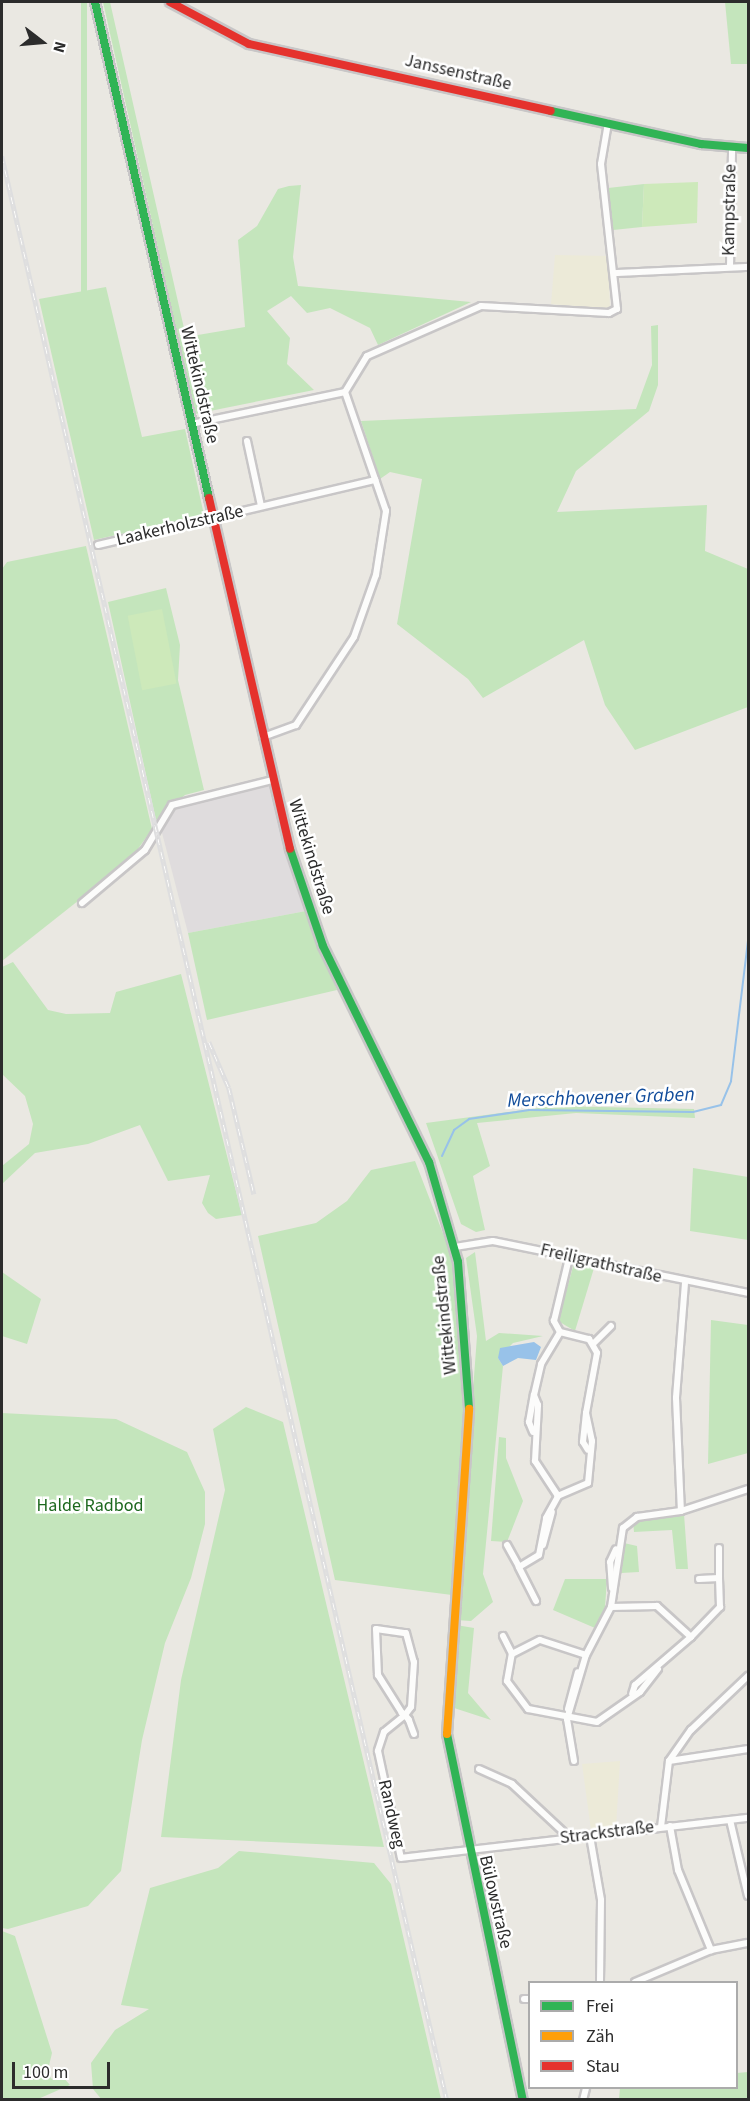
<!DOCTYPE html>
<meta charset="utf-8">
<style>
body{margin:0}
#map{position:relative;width:750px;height:2101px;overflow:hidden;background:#eae8e2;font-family:"Source Sans 3",sans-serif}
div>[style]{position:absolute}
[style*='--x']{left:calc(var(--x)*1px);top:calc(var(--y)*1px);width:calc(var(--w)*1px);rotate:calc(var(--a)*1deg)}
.industrial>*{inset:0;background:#dfdcdd}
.education>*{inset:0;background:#ecead8}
.green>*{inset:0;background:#c4e5bc;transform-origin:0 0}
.pitch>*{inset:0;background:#cde9ba;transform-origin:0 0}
.water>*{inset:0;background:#98c2e9}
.stream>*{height:2px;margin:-1px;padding:0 1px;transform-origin:1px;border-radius:1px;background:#98c2e9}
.roads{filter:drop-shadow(2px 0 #c8c6c7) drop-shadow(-2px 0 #c8c6c7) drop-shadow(0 2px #c8c6c7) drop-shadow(0 -2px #c8c6c7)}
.street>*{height:6px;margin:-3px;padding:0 3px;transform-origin:3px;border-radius:3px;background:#fcfcfb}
.fast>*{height:8px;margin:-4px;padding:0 4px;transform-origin:4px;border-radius:4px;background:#30b455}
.slow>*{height:8px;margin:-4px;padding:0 4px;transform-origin:4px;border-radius:4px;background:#ff9f0a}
.jam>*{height:8px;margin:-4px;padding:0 4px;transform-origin:4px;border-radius:4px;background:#e5322d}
.rail>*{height:4.5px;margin-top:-2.25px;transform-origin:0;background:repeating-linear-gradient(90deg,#fff 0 7px,#dededf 0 14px);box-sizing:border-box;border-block:2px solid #dededf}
span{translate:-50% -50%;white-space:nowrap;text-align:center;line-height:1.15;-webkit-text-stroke:5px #fff;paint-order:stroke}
.street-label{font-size:18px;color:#2c2c2c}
.park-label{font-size:18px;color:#1d681e}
.water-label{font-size:20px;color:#114c9b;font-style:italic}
.frame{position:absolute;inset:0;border:3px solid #2c2c2c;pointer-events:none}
.legend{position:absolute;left:528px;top:1981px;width:210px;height:108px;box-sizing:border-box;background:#fff;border:2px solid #ababab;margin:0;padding:8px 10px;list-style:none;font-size:18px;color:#2c2c2c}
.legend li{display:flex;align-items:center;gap:12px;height:30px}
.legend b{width:30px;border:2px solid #ababab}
.north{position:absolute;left:12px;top:12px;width:60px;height:60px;-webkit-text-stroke:4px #fff;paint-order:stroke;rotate:106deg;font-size:16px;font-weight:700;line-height:24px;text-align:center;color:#2c2c2c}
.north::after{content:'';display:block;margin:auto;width:21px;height:27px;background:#2c2c2c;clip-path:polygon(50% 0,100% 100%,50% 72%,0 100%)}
.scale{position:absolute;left:12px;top:2062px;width:98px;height:27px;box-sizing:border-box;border:3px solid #2c2c2c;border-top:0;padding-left:8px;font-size:18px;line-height:21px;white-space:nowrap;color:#2c2c2c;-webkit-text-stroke:4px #fff;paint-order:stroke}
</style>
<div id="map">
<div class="industrial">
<i style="clip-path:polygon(271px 783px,306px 911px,188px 933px,161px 829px,171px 809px,187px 799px)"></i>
</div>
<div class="education">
<i style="clip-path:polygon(555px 255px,608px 256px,610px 309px,551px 304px)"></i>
<i style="clip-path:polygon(620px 1761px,616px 1828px,591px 1830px,582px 1764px)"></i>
</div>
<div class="green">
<i style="left:81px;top:2px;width:6px;height:427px"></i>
<i style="clip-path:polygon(103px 2px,110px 2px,186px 337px,245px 327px,238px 240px,257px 226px,278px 189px,289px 186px,301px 185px,293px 257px,298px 286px,471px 302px,378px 345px,370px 328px,330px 308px,307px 313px,291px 296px,267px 311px,290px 338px,287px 364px,314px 390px,195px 414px)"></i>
<i style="clip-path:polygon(725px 2px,748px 2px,748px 64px,731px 64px)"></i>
<i style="clip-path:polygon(644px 184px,642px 227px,613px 230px,608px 188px)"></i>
<i style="clip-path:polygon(106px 287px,142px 437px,185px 429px,204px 515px,94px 540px,39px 299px)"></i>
<i style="clip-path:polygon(658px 325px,658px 385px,649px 411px,576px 471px,557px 512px,707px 505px,705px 551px,748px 569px,748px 707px,635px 750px,605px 705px,584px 640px,483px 698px,468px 679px,397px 624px,422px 479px,390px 472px,380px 479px,361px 421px,636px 409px,652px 365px,651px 326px)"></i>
<i style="clip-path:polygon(86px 546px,152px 829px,131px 859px,2px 961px,2px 569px,7px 562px)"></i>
<i style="clip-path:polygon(166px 588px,180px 645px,178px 680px,204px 790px,185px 795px,156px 820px,108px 602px)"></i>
<i style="clip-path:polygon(306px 911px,337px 990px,207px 1020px,188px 933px)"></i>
<i style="clip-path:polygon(13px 962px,48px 1010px,66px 1014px,110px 1013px,116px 992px,181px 974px,242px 1215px,216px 1219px,208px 1213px,202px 1203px,210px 1175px,168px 1181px,140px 1125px,88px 1144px,35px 1153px,2px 1184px,2px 1166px,29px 1144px,33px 1124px,25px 1096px,2px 1074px,2px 967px)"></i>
<i style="clip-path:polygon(553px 1106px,694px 1109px,695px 1118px,576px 1113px,477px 1123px,490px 1166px,473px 1176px,485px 1230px,476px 1232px,461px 1224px,426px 1123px)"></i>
<i style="clip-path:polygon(415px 1161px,449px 1249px,460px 1299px,465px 1413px,452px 1595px,335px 1580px,258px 1236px,316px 1223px,347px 1201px,371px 1170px)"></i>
<i style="clip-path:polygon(693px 1168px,748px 1177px,748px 1240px,690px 1231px)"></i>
<i style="clip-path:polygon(475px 1252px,486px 1341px,499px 1333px,543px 1336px,513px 1343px,498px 1358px,503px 1366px,483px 1574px,493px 1602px,471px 1621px,456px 1620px,477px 1336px,466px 1258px)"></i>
<i style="clip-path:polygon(574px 1263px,594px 1268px,575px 1331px,558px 1321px)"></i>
<i style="clip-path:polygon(2px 1272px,41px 1299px,27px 1344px,2px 1336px)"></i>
<i style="clip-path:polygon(711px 1320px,748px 1325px,748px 1453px,708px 1464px)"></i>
<i style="clip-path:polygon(246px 1407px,283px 1422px,384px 1847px,161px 1837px,181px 1680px,225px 1490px,213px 1429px)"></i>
<i style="clip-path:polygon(2px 1413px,116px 1419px,187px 1452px,205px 1492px,205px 1524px,191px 1578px,165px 1643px,142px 1740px,121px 1871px,88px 1906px,8px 1929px,2px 1928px)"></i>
<i style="clip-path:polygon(499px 1437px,506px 1438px,506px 1458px,523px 1501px,507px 1542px,491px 1541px)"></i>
<i style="clip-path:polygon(684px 1514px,688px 1569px,676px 1569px,672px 1530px,634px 1532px,633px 1521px)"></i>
<i style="clip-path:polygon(624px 1543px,637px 1546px,639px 1572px,621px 1573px)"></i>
<i style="clip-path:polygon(565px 1579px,607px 1579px,605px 1607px,595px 1628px,553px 1610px)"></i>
<i style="clip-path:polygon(456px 1625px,474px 1628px,468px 1693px,491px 1720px,451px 1707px)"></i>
<i style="clip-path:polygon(239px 1851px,374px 1863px,391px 1884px,441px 2099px,102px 2100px,93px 2089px,91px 2063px,115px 2030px,149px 2009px,121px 2005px,150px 1888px,218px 1868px)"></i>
<i style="clip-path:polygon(2px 1931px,15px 1936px,52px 2053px,47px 2074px,53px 2080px,62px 2076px,70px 2085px,38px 2099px,2px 2099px)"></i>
<i style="clip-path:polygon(748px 2072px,748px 2099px,619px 2099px,620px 2088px,736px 2088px,737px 2073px)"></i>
</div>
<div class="pitch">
<i style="clip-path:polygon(698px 182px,697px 223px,642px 227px,644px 184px)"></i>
<i style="left:162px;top:609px;width:76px;height:35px;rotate:79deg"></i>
</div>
<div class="water">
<i style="clip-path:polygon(534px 1342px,541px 1347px,536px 1360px,518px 1358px,503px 1366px,498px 1358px,500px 1348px)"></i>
</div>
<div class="stream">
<i style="--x:442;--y:1156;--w:29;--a:-65"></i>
<i style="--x:454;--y:1130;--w:19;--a:-36"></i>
<i style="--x:469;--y:1119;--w:61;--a:-8.5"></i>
<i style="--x:529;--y:1110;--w:164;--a:0.7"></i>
<i style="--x:693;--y:1112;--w:29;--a:-14"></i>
<i style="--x:721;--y:1105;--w:26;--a:-67"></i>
<i style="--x:731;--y:1081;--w:142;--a:-83.1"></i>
</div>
<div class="roads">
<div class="street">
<i style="--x:730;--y:267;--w:120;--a:-89"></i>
<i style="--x:615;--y:273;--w:133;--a:-2.6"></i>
<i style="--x:345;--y:392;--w:42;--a:-58.6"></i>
<i style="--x:367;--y:356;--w:124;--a:-23.7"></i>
<i style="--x:481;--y:306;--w:128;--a:3.1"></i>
<i style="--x:609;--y:313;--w:9;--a:-27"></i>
<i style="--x:617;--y:309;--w:146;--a:-96.3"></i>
<i style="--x:601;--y:164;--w:42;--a:-80.3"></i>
<i style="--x:191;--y:424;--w:157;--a:-11.7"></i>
<i style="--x:247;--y:441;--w:66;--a:77.8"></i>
<i style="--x:98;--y:545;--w:285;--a:-13.2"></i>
<i style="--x:263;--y:737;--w:35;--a:-20"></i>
<i style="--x:296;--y:725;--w:105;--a:-56.6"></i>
<i style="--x:354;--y:637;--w:66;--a:-70.5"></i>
<i style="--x:376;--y:575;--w:65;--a:-81.1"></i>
<i style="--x:386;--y:511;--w:126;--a:-109"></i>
<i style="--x:82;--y:903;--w:82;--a:-40.1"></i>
<i style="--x:145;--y:850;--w:52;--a:-59"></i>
<i style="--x:172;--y:805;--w:103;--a:-14"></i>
<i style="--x:455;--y:1247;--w:38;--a:-9"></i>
<i style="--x:493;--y:1241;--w:260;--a:11.5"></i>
<i style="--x:685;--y:1283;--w:115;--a:94.5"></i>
<i style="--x:676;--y:1398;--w:113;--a:87.5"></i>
<i style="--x:681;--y:1511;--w:71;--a:-18.2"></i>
<i style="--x:560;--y:1332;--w:30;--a:14"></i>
<i style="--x:589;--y:1339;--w:16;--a:60"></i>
<i style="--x:597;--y:1353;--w:61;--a:100.4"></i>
<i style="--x:586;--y:1413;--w:29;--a:78"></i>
<i style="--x:592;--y:1441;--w:42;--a:95.4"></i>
<i style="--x:588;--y:1483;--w:33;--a:157"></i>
<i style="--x:558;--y:1496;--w:42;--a:-123.3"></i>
<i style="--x:535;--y:1461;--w:56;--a:-86.9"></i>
<i style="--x:538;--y:1405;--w:11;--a:-112"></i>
<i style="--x:534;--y:1395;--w:32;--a:-77"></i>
<i style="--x:541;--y:1364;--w:37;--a:-59"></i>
<i style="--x:560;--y:1332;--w:13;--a:-119"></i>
<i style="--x:554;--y:1321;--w:65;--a:-76.6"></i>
<i style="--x:594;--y:1343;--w:24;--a:-45"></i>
<i style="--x:586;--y:1413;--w:29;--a:96"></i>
<i style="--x:583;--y:1442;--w:9;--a:58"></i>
<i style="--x:533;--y:1432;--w:11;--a:-112"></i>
<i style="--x:529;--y:1422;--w:27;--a:-80"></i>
<i style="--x:507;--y:1545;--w:25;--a:61"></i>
<i style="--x:543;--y:1545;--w:34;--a:-75"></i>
<i style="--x:719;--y:1548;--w:30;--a:90"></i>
<i style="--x:612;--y:1588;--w:26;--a:-94"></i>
<i style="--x:610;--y:1562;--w:14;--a:-65"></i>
<i style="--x:536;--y:1601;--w:38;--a:-117"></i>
<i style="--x:519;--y:1567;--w:23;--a:-31"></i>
<i style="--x:539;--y:1555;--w:38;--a:-79"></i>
<i style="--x:546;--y:1518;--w:25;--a:-61"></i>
<i style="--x:611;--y:1607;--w:46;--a:-1.2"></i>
<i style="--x:657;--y:1606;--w:46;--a:42.4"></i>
<i style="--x:691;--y:1637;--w:74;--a:139.4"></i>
<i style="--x:635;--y:1685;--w:9;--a:108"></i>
<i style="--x:503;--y:1636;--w:20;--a:63"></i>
<i style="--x:691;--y:1637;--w:42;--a:-46"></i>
<i style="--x:720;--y:1607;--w:29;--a:-92"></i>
<i style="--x:719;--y:1578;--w:20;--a:177"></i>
<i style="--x:658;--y:1669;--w:29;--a:128"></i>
<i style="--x:640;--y:1692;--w:52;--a:145.1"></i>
<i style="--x:597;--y:1722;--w:70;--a:-169.3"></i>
<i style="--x:528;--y:1709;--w:35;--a:-127"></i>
<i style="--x:507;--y:1681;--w:27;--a:-80"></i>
<i style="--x:512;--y:1654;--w:31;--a:-27"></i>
<i style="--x:540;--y:1640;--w:48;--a:18.1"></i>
<i style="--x:586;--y:1655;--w:54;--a:-62.5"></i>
<i style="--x:611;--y:1607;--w:80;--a:-81.4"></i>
<i style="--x:623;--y:1528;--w:18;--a:-38"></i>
<i style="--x:637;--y:1517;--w:44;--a:-7.8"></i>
<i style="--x:568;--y:1709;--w:38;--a:-75"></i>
<i style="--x:414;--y:1734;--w:15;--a:-110"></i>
<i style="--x:409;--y:1720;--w:6;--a:-129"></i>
<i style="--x:405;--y:1715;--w:4;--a:-146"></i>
<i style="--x:402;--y:1713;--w:45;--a:-122.3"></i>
<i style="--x:378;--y:1675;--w:46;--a:-92.5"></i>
<i style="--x:376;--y:1629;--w:30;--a:8"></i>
<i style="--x:406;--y:1633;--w:30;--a:75"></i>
<i style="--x:414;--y:1662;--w:45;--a:93.8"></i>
<i style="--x:411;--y:1707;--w:10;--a:127"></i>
<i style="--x:405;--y:1715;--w:27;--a:141"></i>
<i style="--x:384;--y:1732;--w:20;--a:108"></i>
<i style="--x:378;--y:1751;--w:109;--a:77.9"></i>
<i style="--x:401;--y:1858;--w:349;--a:-6.6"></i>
<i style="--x:574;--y:1761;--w:43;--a:-99.5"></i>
<i style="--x:567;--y:1719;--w:67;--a:-73.5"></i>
<i style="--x:669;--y:1761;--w:80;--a:-8.6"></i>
<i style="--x:479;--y:1769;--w:36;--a:24"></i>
<i style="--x:512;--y:1784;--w:79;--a:43"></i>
<i style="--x:730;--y:1820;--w:78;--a:76.7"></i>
<i style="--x:670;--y:1826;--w:45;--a:79.7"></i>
<i style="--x:678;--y:1870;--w:87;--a:67.6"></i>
<i style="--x:711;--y:1950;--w:38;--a:-11"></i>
<i style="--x:661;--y:1827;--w:66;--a:-83.1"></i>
<i style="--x:669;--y:1761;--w:38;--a:-55"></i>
<i style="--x:691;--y:1730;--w:79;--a:-43.5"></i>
<i style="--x:590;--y:1836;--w:65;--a:80.2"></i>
<i style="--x:601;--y:1900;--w:82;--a:90.7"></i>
<i style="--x:635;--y:1982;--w:82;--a:-22.8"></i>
<i style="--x:524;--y:1999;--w:6;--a:0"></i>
<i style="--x:583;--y:2100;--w:12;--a:-76"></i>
</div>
<div class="fast">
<i style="--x:95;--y:2;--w:509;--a:77.06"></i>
<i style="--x:551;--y:111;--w:154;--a:12.4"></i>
<i style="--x:701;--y:144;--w:47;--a:4.9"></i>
<i style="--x:290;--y:849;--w:102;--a:71.2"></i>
<i style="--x:323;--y:946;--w:241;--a:63.9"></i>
<i style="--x:429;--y:1162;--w:104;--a:73.8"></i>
<i style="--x:458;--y:1262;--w:147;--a:85.7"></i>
<i style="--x:447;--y:1734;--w:374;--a:78.3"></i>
</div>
<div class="slow">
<i style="--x:447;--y:1734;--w:326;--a:-86.1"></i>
</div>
<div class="jam">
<i style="--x:170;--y:2;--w:89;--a:28"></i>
<i style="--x:249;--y:44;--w:309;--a:12.5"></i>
<i style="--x:209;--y:498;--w:360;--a:77"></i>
</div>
</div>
<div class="rail">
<i style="--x:2;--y:156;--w:1994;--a:77.11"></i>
<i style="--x:209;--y:1042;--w:50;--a:66.5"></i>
<i style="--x:229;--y:1088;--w:109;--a:76.7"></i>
</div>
<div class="street-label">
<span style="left:458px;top:73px;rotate:13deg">Janssenstraße</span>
<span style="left:730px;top:210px;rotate:-89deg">Kampstraße</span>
<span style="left:199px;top:385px;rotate:77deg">Wittekindstraße</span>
<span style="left:180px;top:526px;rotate:-13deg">Laakerholzstraße</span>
<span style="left:311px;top:857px;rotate:73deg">Wittekindstraße</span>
<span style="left:601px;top:1264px;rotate:13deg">Freiligrathstraße</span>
<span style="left:445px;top:1315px;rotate:-96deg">Wittekindstraße</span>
<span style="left:391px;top:1814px;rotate:77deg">Randweg</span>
<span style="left:607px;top:1833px;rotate:-7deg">Strackstraße</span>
<span style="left:495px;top:1902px;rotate:77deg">Bülowstraße</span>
</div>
<div class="park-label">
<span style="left:90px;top:1506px">Halde Radbod</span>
</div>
<div class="water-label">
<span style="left:601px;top:1098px;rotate:-2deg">Merschhovener Graben</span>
</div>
<div class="frame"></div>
<ul class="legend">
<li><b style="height:8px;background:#30b455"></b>Frei</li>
<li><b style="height:8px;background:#ff9f0a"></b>Zäh</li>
<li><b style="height:8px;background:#e5322d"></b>Stau</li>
</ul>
<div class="north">N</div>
<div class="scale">100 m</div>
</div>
